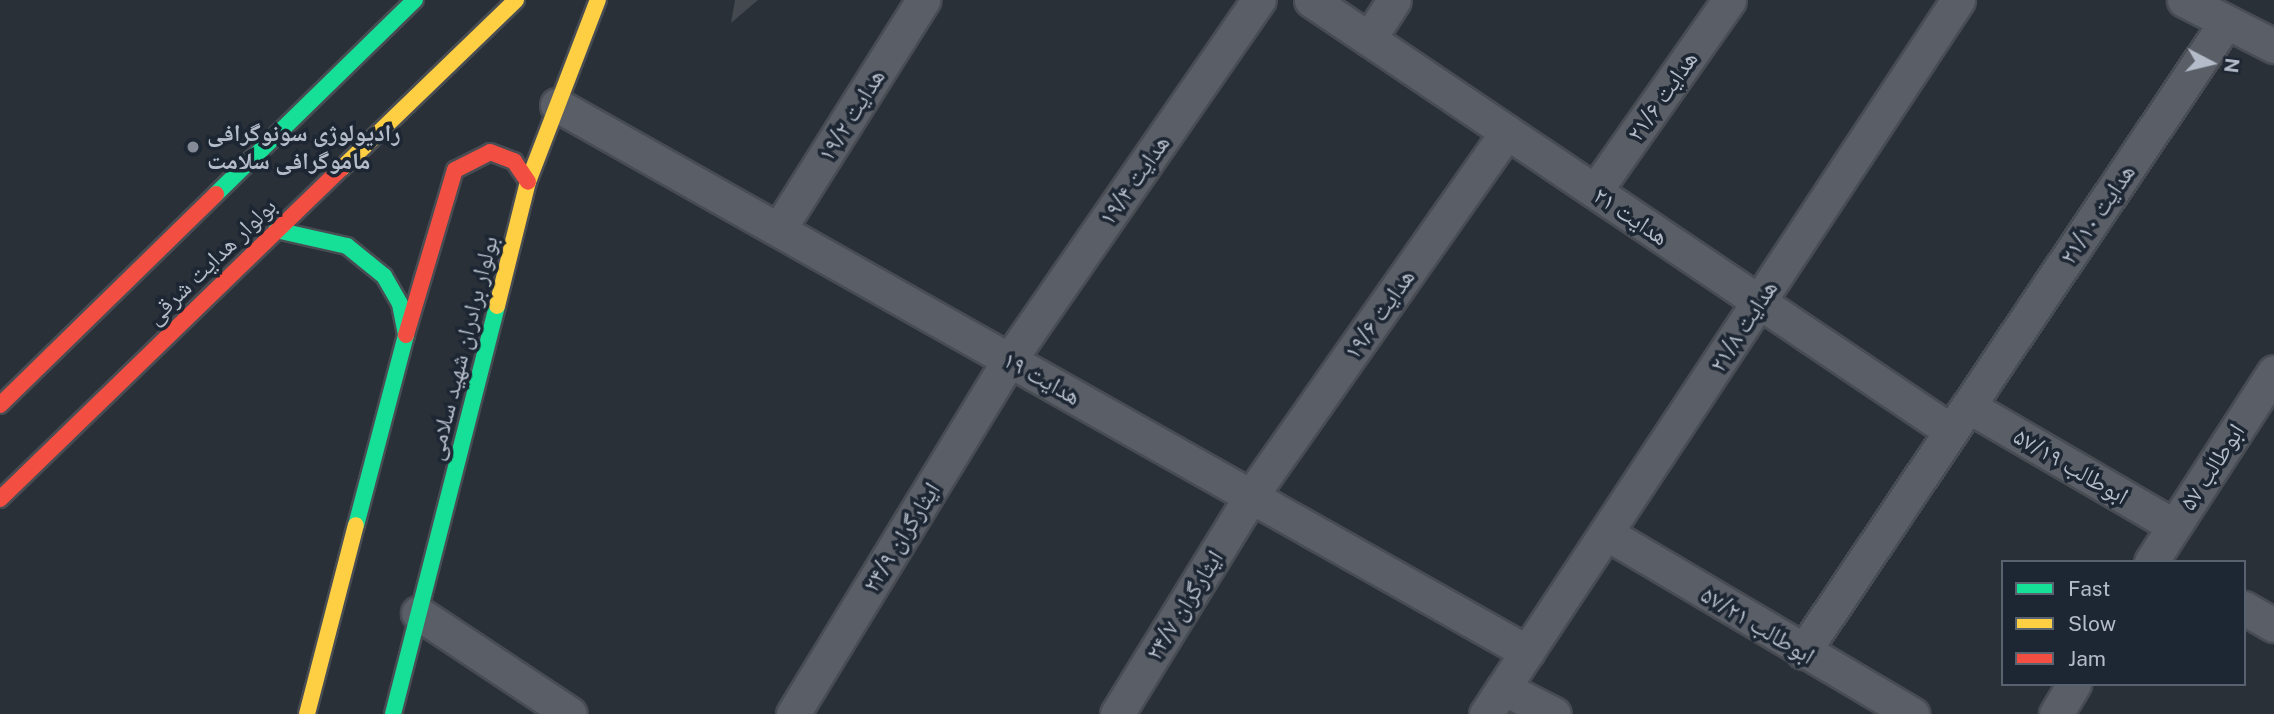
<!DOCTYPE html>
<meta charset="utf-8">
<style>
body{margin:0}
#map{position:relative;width:2274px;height:714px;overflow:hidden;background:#2a3038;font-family:"Public Sans","Noto Naskh Arabic",sans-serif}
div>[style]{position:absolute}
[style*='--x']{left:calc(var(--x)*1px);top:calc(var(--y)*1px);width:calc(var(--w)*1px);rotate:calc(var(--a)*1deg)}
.building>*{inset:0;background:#444950}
.roads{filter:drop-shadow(2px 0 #484c53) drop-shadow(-2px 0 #484c53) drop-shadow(0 2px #484c53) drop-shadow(0 -2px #484c53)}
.street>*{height:33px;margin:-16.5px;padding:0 16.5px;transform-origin:16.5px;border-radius:16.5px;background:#5a5e66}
.fast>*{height:16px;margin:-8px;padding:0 8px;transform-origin:8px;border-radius:8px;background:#16e098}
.slow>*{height:16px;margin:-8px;padding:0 8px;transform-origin:8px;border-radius:8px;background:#ffcf43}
.jam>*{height:16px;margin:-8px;padding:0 8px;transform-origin:8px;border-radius:8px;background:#f24e42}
.dots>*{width:19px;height:19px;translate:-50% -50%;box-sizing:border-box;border:4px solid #1d2633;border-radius:50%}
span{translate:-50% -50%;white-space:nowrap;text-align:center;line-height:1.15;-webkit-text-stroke:7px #1d2633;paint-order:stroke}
.street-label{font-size:24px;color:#b4bcc9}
.poi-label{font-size:24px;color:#b4bcc9;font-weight:700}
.left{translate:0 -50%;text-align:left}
.legend{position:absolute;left:2001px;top:560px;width:245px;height:126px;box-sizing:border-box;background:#1d2633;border:2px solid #59626f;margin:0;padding:9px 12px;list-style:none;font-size:21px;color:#b4bcc9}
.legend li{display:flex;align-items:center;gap:14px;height:35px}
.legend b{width:35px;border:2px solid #59626f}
.north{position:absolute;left:2176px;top:28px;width:70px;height:70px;-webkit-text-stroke:5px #1d2633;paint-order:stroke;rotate:97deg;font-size:19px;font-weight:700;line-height:28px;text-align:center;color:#b4bcc9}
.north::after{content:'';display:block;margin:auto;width:24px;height:32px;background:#b4bcc9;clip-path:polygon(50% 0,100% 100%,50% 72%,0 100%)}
</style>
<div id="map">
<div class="building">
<i style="clip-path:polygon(735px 0,758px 0,731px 23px)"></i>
</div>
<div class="roads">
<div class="street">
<i style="--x:1311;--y:0;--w:772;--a:33.96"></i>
<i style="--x:2184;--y:0;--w:101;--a:27.1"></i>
<i style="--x:1369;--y:39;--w:46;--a:-57.3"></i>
<i style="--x:557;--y:105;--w:1114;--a:29.42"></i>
<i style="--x:1595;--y:191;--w:233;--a:-54.9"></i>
<i style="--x:779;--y:229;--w:271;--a:-57.8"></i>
<i style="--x:1968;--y:406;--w:238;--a:30.2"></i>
<i style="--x:1606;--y:533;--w:356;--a:30.6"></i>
<i style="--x:2151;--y:562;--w:226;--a:-57.1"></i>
<i style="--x:2244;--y:608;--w:34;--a:30"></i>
<i style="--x:418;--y:613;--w:182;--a:33.6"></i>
<i style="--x:1803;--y:652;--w:759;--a:-56.12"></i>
<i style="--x:1503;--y:688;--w:57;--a:27"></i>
<i style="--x:793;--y:714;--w:416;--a:-58.6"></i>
<i style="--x:1010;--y:359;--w:437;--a:-55.3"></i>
<i style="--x:1117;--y:714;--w:256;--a:-58.4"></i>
<i style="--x:1251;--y:496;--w:445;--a:-54.9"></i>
<i style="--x:1486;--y:714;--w:856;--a:-56.53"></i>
<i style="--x:2056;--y:714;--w:35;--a:-59"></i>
</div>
<div class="fast">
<i style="--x:216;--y:194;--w:278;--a:-44.3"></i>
<i style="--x:276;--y:230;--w:73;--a:12.7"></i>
<i style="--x:347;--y:246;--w:48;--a:39"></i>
<i style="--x:384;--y:276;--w:32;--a:60"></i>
<i style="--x:400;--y:304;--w:32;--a:79"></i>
<i style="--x:406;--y:335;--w:196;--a:104.7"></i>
<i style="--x:393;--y:714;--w:421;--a:-75.7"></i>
</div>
<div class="slow">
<i style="--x:342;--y:168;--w:242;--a:-44"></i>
<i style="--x:497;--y:306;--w:128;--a:-76"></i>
<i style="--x:528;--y:182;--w:195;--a:-69"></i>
<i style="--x:307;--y:714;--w:195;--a:-75.5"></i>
</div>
<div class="jam">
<i style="--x:406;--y:335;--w:172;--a:-73.5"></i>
<i style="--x:455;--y:170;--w:39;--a:-27"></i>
<i style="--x:490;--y:152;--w:26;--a:21"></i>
<i style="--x:514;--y:161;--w:25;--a:56"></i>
<i style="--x:0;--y:405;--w:302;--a:-44.3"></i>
<i style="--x:0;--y:499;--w:476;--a:-44.1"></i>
</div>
</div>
<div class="dots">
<i style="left:193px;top:147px;background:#848b96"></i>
</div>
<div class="street-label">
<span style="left:1662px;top:96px;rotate:-55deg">هدایت ۲۱/۶</span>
<span style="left:851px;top:115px;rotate:-58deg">هدایت ۱۹/۲</span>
<span style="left:1134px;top:180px;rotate:-55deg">هدایت ۱۹/۴</span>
<span style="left:2097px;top:214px;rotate:-56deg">هدایت ۲۱/۱۰</span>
<span style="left:1631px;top:216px;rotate:34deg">هدایت ۲۱</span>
<span style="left:211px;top:261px;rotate:-44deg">بولوار هدایت شرقی</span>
<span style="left:1379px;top:314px;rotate:-55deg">هدایت ۱۹/۶</span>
<span style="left:1743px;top:326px;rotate:-57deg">هدایت ۲۱/۸</span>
<span style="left:462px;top:348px;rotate:-76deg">بولوار برادران شهید سلامی</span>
<span style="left:1042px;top:378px;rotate:29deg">هدایت ۱۹</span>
<span style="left:2071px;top:466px;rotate:30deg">ابوطالب ۵۷/۱۹</span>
<span style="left:2212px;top:467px;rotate:-57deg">ابوطالب ۵۷</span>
<span style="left:901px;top:537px;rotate:-58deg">ایثارگران ۲۴/۹</span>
<span style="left:1184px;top:605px;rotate:-58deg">ایثارگران ۲۴/۷</span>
<span style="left:1758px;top:625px;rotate:31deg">ابوطالب ۵۷/۲۱</span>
</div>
<div class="poi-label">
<span class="left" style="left:207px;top:147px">رادیولوژی سونوگرافی<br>ماموگرافی سلامت</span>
</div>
<ul class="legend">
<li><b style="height:9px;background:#16e098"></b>Fast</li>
<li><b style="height:9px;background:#ffcf43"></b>Slow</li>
<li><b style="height:9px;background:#f24e42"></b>Jam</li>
</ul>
<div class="north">N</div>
</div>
